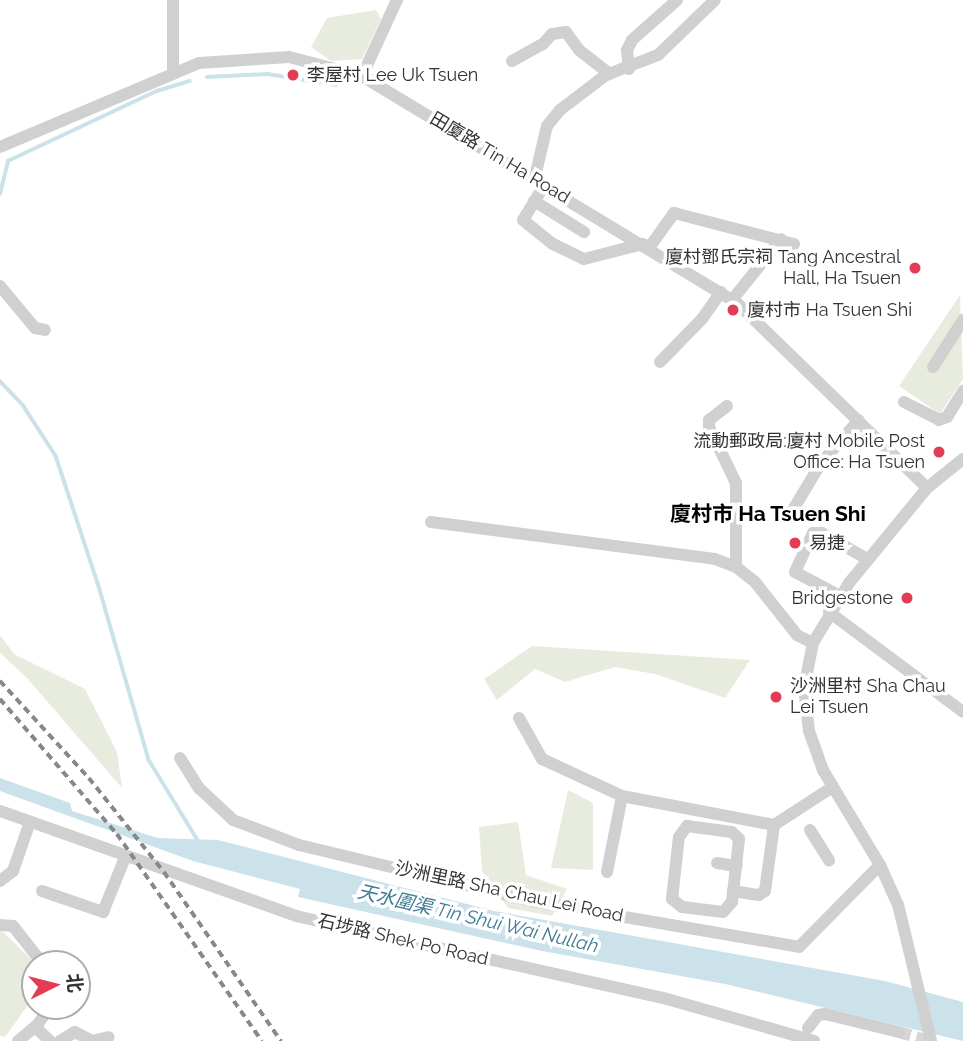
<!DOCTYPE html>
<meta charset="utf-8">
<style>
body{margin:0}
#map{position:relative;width:963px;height:1041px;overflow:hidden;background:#fff;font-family:Raleway,"Noto Sans SC",sans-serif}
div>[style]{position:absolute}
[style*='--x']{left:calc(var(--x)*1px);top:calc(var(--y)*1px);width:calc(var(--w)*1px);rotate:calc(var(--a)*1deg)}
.green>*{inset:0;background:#e7ecdf}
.water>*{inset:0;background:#cce2eb}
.stream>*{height:3.5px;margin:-1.75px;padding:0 1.75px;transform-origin:1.75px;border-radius:1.75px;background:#cce2eb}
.minor-tunnel>*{height:12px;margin-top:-6px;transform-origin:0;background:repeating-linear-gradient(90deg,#d6d6d6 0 12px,transparent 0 18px)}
.minor>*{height:12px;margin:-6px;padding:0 6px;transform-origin:6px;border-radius:6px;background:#d0d0d0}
.rail>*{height:3.5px;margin-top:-1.75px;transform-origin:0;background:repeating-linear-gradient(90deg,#888 0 7px,transparent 0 12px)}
.dots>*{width:19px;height:19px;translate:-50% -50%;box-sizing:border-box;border:4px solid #fff;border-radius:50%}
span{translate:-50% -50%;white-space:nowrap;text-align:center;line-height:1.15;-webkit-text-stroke:7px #fff;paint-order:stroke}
.poi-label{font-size:18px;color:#333}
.left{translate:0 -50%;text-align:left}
.right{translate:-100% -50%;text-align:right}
.street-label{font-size:18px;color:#333}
.water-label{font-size:19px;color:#407b95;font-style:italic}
.quarter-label{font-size:21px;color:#000;font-weight:700}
.north{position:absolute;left:21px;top:950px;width:70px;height:70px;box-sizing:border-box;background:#fff;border:2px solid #adadad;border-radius:50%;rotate:84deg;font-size:19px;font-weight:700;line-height:28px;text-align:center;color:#333}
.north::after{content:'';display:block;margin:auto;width:24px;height:32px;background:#e33c55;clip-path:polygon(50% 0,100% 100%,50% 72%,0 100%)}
</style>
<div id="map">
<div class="green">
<i style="clip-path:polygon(376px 10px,381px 19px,362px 59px,331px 61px,311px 47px,327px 18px)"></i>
<i style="clip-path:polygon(960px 295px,963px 379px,940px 414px,899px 386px)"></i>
<i style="clip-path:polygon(0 635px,14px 654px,85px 689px,117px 752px,122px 788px,27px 678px,0 653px)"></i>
<i style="clip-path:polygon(532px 646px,750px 660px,725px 698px,655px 674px,615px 667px,565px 682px,535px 669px,497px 700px,484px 679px)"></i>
<i style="clip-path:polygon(568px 790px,593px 803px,593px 870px,551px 868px)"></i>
<i style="clip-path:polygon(518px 822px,526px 875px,567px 889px,552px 916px,508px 908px,482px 871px,479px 827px)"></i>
<i style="clip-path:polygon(0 929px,35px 963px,30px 1002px,5px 1037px,0 1036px)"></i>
</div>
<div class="water">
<i style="clip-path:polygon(0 778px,70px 803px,72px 811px,158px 838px,218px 840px,494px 911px,885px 981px,963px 1002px,963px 1041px,725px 984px,542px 951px,298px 897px,300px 889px,193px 861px,0 791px)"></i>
</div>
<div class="stream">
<i style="--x:207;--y:77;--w:61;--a:-2.8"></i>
<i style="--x:268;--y:74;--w:69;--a:9.2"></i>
<i style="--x:0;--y:194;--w:34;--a:-76"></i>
<i style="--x:8;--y:161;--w:165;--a:-25.2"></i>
<i style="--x:157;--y:91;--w:34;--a:-17"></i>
<i style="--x:0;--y:381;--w:33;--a:46"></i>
<i style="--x:23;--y:405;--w:61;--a:57.1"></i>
<i style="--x:56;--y:456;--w:134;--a:71.7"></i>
<i style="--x:98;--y:583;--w:184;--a:73.9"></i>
<i style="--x:149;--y:760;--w:96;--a:58.6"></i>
</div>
<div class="minor-tunnel">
<i style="--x:899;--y:1032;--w:30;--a:17"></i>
</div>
<div class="minor">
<i style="--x:512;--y:61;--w:35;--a:-29"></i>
<i style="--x:543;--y:44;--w:13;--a:-48"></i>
<i style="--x:552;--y:34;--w:14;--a:-8"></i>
<i style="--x:566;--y:32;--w:22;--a:54"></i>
<i style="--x:579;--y:50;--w:39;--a:38"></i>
<i style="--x:629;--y:69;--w:19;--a:-96"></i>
<i style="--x:627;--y:50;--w:11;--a:-63"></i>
<i style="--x:632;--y:40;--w:60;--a:-41.6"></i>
<i style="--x:173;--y:71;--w:71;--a:-90"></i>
<i style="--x:362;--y:76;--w:84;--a:-65.3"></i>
<i style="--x:0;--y:147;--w:216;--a:-22.9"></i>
<i style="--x:199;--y:63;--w:90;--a:-3.8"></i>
<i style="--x:289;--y:57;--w:75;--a:14.6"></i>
<i style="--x:362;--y:76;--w:438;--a:31.2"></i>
<i style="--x:737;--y:303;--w:265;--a:44.2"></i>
<i style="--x:535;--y:177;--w:52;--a:-76.8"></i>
<i style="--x:547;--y:126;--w:21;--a:-51"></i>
<i style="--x:560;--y:110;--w:58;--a:-37.3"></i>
<i style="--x:606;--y:75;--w:56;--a:-21"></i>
<i style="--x:658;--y:55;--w:79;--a:-44"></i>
<i style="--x:545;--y:184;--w:42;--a:121.4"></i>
<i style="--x:523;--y:220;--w:38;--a:39"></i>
<i style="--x:553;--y:244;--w:34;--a:26"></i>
<i style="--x:584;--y:259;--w:61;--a:-14.3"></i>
<i style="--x:534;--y:201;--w:59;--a:31.8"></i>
<i style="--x:649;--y:248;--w:43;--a:-54.5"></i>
<i style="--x:674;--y:213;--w:124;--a:14.5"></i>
<i style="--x:0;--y:286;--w:55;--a:50.2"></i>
<i style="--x:35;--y:328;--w:10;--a:11"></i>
<i style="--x:732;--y:300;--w:78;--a:-51.2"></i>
<i style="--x:660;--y:362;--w:60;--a:-45.7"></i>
<i style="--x:702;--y:319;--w:33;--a:-55"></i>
<i style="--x:933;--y:367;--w:56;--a:-57.4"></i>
<i style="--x:904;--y:402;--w:39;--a:27"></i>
<i style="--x:939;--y:420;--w:9;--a:-21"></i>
<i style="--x:947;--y:417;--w:31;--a:-58"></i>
<i style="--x:727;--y:406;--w:23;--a:142"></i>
<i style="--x:709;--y:420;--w:7;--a:90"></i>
<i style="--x:709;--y:427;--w:62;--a:64.3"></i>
<i style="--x:736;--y:483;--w:84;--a:90"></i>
<i style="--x:791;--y:513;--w:58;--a:-59"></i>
<i style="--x:821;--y:463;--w:57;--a:-48.5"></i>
<i style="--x:431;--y:522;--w:286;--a:7.4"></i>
<i style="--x:715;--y:559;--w:22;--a:21"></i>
<i style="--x:736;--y:567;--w:24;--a:38"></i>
<i style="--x:755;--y:582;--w:68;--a:51.6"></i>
<i style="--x:797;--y:635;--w:18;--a:27"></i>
<i style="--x:840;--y:596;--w:51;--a:-151.9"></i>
<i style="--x:795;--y:572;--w:43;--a:-65.2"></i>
<i style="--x:813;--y:533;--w:9;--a:0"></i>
<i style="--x:822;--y:533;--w:52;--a:30"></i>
<i style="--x:829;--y:612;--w:167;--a:36.7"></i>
<i style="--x:519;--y:718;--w:47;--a:60.7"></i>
<i style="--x:542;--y:759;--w:88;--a:24.8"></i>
<i style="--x:622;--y:796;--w:155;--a:10.8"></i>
<i style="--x:774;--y:825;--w:68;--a:-33"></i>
<i style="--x:180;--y:758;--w:36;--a:58"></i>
<i style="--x:199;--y:788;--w:47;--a:43.3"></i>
<i style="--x:233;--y:820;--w:71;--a:20.7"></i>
<i style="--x:299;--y:845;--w:245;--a:13.5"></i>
<i style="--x:537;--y:902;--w:266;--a:9.7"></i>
<i style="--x:799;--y:947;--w:115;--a:-45.4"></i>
<i style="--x:0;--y:811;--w:314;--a:19.5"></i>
<i style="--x:296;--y:916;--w:380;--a:12.6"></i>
<i style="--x:667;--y:999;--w:153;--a:15.9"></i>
<i style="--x:687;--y:826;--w:45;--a:7.6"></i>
<i style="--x:732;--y:832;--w:10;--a:45"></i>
<i style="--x:739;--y:839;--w:63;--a:96.3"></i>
<i style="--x:732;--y:902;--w:13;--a:132"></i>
<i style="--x:723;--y:912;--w:41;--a:-173"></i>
<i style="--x:682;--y:907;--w:13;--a:-141"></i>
<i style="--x:672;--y:899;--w:62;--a:-83.6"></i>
<i style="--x:679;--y:837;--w:14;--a:-54"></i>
<i style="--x:810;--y:830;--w:36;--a:58"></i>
<i style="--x:717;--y:863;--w:20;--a:9"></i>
<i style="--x:607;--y:872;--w:77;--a:-78.8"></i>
<i style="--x:0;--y:881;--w:16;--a:-38"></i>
<i style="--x:13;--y:871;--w:52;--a:-70.9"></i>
<i style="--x:42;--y:891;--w:65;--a:19"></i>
<i style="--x:103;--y:912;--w:61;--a:-68"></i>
<i style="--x:733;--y:891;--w:26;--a:9"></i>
<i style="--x:759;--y:895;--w:7;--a:-34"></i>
<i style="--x:765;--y:891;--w:67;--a:-82.2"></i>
<i style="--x:0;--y:925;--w:13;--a:4"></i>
<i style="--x:13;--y:926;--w:48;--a:51.7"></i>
<i style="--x:35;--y:1027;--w:21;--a:43"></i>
<i style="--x:808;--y:1028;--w:16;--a:-52"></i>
<i style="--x:818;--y:1015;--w:7;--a:-8"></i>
<i style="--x:825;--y:1014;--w:76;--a:13.7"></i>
<i style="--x:18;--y:1041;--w:26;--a:-40"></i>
<i style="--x:38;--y:1024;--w:22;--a:-56"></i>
<i style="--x:60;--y:1041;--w:17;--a:-31"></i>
<i style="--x:75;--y:1032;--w:19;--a:28"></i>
<i style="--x:92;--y:1041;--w:17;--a:-13"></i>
<i style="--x:931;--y:1041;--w:140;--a:-103.6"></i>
<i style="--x:898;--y:905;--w:44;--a:-114.2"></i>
<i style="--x:880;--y:865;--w:111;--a:-121"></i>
<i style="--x:823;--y:770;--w:41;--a:-109.7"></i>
<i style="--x:809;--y:731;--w:43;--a:-96.6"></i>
<i style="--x:804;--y:688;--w:46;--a:-78.7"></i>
<i style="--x:813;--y:643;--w:70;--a:-59"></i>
<i style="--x:849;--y:583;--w:123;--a:-50.6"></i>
<i style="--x:927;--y:488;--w:46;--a:-38.9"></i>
</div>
<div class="rail">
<i style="--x:0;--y:681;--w:132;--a:47.5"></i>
<i style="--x:89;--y:778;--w:120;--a:51.4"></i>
<i style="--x:164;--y:872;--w:206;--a:55.3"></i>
<i style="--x:0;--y:699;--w:179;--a:49.1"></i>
<i style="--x:117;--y:834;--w:253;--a:55"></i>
</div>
<div class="dots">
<i style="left:293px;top:75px;background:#e33c55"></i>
<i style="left:915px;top:268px;background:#e33c55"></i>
<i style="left:733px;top:310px;background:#e33c55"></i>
<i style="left:939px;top:452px;background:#e33c55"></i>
<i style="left:795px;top:543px;background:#e33c55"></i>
<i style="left:907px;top:598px;background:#e33c55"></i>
<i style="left:776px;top:697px;background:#e33c55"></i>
</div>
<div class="poi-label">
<span class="left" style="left:307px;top:75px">李屋村 Lee Uk Tsuen</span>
<span class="right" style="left:901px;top:268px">廈村鄧氏宗祠 Tang Ancestral<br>Hall, Ha Tsuen</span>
<span class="left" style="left:747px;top:310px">廈村市 Ha Tsuen Shi</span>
<span class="right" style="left:925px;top:452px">流動郵政局:廈村 Mobile Post<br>Office: Ha Tsuen</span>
<span class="left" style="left:809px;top:543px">易捷</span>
<span class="right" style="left:893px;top:598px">Bridgestone</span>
<span class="left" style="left:790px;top:697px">沙洲里村 Sha Chau<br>Lei Tsuen</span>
</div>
<div class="street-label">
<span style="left:500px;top:158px;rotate:31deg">田廈路 Tin Ha Road</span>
<span style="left:509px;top:892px;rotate:12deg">沙洲里路 Sha Chau Lei Road</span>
<span style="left:403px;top:940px;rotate:13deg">石埗路 Shek Po Road</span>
</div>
<div class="water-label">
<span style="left:478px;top:919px;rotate:13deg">天水圍渠 Tin Shui Wai Nullah</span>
</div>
<div class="quarter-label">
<span style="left:768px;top:514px">廈村市 Ha Tsuen Shi</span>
</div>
<div class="north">北</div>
</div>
